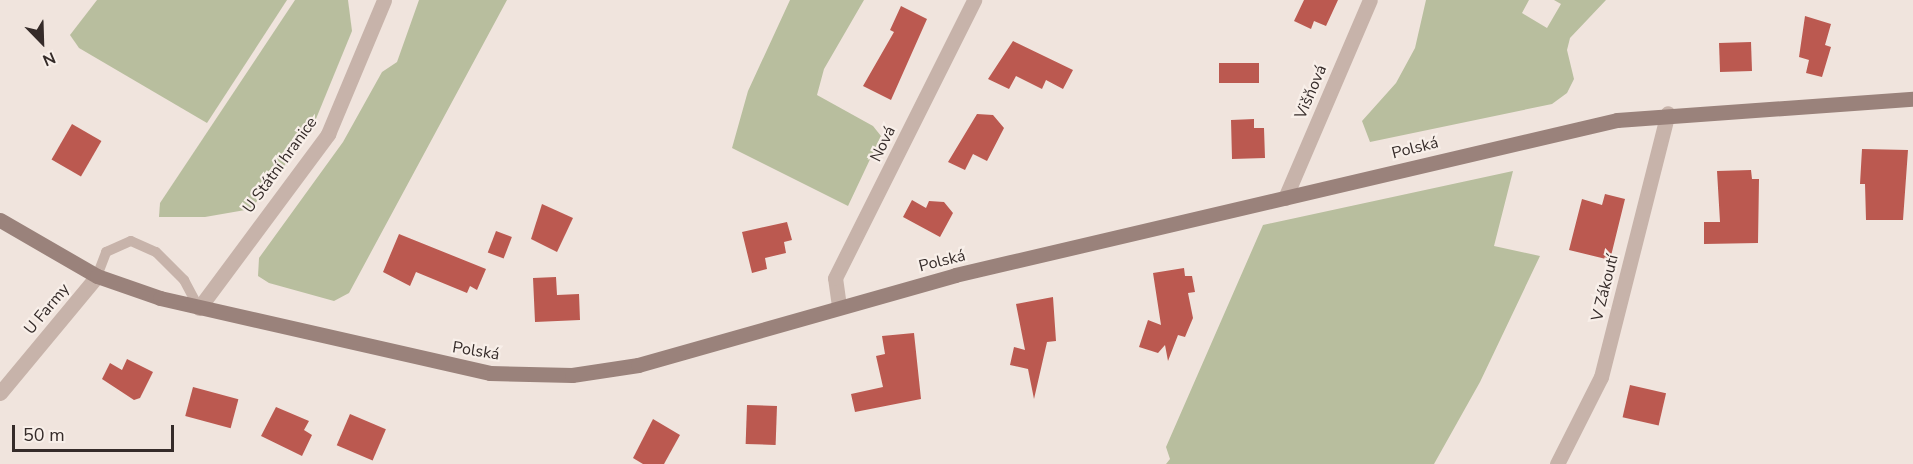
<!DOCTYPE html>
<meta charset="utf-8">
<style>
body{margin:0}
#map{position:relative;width:1913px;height:464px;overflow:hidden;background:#f0e4dd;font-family:"Nunito Sans",sans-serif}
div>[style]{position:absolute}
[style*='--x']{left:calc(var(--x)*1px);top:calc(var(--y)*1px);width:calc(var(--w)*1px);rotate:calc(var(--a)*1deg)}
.green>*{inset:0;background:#b8be9e}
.building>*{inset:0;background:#bb5950;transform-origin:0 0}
.lane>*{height:10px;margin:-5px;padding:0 5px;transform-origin:5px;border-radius:5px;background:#c7b3aa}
.street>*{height:15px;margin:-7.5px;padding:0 7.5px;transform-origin:7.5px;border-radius:7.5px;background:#c7b3aa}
.secondary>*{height:15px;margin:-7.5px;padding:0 7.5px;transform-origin:7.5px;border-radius:7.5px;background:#9a827b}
span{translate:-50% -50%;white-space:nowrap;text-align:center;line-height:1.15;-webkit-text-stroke:4.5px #f8efe9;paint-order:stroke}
.street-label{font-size:16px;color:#352b29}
.north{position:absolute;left:12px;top:12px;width:60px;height:60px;-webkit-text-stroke:4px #f8efe9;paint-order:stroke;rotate:157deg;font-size:16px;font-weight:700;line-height:24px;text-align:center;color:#352b29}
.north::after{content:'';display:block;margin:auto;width:21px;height:27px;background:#352b29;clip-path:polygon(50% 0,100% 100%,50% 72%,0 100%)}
.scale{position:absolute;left:12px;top:425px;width:162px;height:27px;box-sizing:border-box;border:3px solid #352b29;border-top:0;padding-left:8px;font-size:18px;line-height:21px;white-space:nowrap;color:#352b29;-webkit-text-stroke:4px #f8efe9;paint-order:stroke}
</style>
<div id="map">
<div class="green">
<i style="clip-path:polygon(97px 0,287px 0,207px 123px,79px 48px,70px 35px)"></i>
<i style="clip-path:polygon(295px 0,348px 0,352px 31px,311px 131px,251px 209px,205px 217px,159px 217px,160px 203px)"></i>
<i style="clip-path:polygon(419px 0,507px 0,349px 293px,334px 301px,269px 283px,258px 276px,259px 258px,343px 142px,382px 72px,397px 62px)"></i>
<i style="clip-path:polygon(790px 0,864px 0,824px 69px,817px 95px,873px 126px,881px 136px,848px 206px,732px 148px,748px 91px)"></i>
<i style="clip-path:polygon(1426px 0,1529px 0,1522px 13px,1547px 28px,1561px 4px,1554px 0,1606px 0,1570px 38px,1567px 50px,1574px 79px,1567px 93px,1552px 104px,1370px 142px,1362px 121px,1396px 83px,1415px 48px)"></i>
<i style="clip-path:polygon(1513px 171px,1494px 246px,1540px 256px,1480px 382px,1434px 464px,1166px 464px,1170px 459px,1166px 447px,1263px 225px)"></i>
</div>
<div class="building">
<i style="clip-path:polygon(1304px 0,1338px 0,1326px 26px,1314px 21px,1311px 29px,1294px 21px)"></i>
<i style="clip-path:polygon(901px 6px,927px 19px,891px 100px,863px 86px,894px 32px,890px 30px)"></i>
<i style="clip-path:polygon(1805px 16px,1831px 24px,1825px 45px,1831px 47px,1822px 77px,1806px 73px,1809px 60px,1799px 57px)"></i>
<i style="clip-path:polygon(1013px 41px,1073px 70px,1063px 89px,1046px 80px,1042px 89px,1016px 76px,1009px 89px,988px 79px)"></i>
<i style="left:1751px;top:42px;width:29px;height:32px;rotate:88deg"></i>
<i style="left:1259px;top:63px;width:20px;height:40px;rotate:90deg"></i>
<i style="clip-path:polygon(977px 114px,993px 115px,1004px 128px,987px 161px,973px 154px,965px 170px,948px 162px)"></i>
<i style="clip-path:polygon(1254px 119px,1254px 128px,1264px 128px,1265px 158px,1232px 159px,1231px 120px)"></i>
<i style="left:72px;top:124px;width:34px;height:41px;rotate:30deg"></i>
<i style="clip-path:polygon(1862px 149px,1908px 150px,1903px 220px,1866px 220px,1865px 184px,1860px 184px)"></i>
<i style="clip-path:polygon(1751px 170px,1752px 179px,1759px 179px,1758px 243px,1704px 244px,1704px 222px,1720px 222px,1717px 171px)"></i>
<i style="clip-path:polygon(1605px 194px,1625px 199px,1610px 260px,1569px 250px,1582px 199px,1602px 205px)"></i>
<i style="clip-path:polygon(912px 200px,926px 208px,929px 201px,944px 202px,953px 213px,940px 237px,903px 217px)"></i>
<i style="clip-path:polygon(542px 204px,573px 218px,557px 252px,531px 239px)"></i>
<i style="clip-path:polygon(787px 222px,792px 240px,784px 242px,786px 253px,765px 258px,767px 269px,752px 273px,742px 232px)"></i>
<i style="left:496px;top:231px;width:17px;height:23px;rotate:21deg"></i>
<i style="clip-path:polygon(399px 234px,486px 269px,477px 290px,470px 286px,467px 293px,416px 272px,410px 286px,383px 272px)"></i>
<i style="clip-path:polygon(1184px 268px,1185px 276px,1192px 276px,1195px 292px,1188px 293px,1193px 318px,1185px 337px,1178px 335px,1168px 361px,1165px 345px,1158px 353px,1139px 347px,1148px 320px,1161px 325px,1153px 273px)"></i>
<i style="clip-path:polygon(556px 277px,557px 295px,579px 294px,580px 320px,535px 322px,533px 278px)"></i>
<i style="clip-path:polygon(1053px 297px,1056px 341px,1047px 342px,1034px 399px,1028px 369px,1010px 365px,1014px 347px,1025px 350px,1016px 304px)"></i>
<i style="clip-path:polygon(914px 333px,921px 399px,855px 412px,851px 394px,883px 387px,876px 356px,885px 354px,882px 336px)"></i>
<i style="clip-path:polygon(127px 359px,153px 372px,140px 398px,134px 400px,102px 379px,110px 363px,122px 370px)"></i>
<i style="left:1630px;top:385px;width:37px;height:33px;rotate:13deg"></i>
<i style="left:193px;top:387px;width:47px;height:30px;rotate:15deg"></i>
<i style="left:747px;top:405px;width:30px;height:39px;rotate:2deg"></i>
<i style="clip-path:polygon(276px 407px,309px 421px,304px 430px,312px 435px,302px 456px,261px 436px)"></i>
<i style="left:350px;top:414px;width:39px;height:34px;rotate:23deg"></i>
<i style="clip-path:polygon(653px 419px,680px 435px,664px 464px,643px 464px,633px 458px)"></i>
</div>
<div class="lane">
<i style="--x:97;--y:276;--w:26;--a:-69"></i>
<i style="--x:106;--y:252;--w:27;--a:-24"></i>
<i style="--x:131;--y:241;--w:27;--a:24"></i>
<i style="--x:156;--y:252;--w:40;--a:45"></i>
<i style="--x:184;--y:280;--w:32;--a:62"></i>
</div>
<div class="street">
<i style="--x:1285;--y:198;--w:215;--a:-66.8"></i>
<i style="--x:839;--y:306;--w:28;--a:-98"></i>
<i style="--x:835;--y:278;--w:311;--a:-63.4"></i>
<i style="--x:199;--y:308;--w:217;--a:-53.4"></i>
<i style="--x:328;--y:134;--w:145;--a:-67.3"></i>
<i style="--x:0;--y:393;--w:152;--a:-50.3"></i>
<i style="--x:1557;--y:464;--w:97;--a:-63.2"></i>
<i style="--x:1601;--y:377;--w:272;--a:-75.8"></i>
</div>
<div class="secondary">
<i style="--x:0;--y:220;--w:112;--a:30"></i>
<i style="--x:97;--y:276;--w:67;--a:19.2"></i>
<i style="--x:160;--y:298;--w:338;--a:12.8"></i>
<i style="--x:490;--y:373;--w:82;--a:1.4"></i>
<i style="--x:572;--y:375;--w:67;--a:-8.6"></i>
<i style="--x:638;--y:365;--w:330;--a:-15.8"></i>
<i style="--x:955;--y:275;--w:680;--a:-13.18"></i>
<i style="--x:1617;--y:120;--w:297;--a:-4.1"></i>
</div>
<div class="street-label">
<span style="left:1311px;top:92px;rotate:-67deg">Višňová</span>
<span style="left:883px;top:144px;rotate:-64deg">Nová</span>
<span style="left:1415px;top:148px;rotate:-14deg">Polská</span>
<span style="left:280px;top:165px;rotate:-54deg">U Státní hranice</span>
<span style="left:942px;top:261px;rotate:-14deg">Polská</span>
<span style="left:1605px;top:288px;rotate:-76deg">V Zákoutí</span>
<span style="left:47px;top:309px;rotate:-50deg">U Farmy</span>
<span style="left:476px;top:351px;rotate:9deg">Polská</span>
</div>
<div class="north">N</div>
<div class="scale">50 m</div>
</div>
